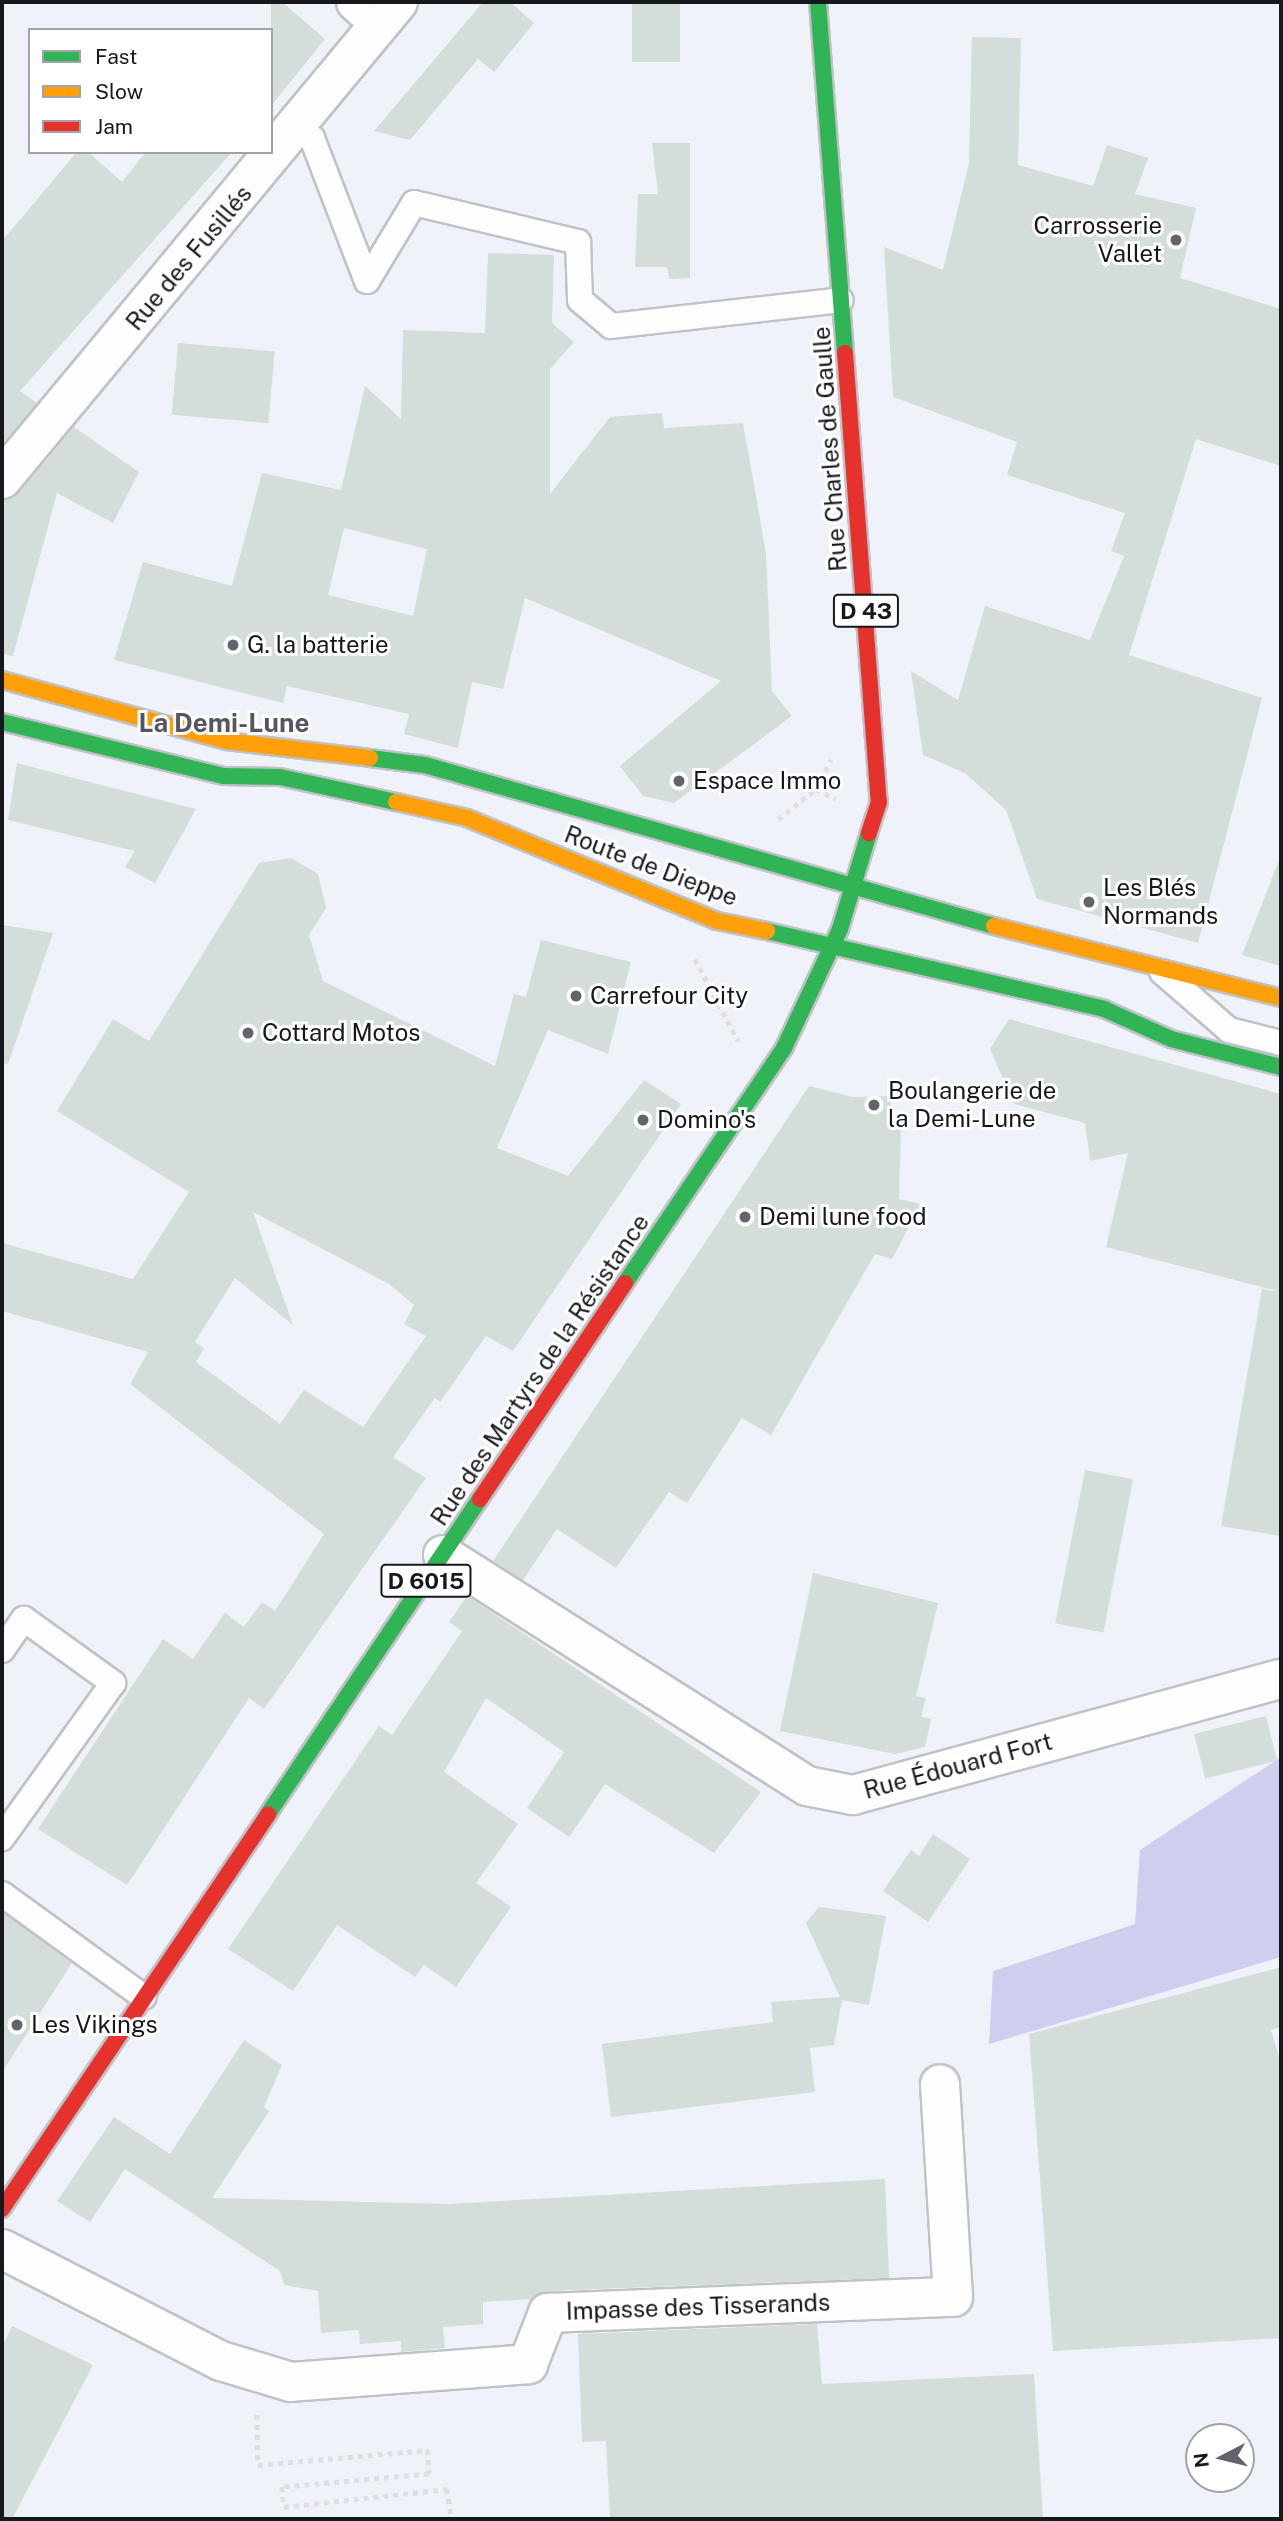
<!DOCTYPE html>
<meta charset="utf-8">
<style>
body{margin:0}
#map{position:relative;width:1283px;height:2521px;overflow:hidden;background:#f0f2fa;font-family:"Public Sans",sans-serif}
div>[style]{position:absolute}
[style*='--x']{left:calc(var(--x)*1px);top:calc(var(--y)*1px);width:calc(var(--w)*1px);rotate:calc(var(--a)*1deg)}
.forest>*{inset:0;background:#cecfee}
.building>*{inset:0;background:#d3ddda;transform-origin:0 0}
.path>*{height:4.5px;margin-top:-2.25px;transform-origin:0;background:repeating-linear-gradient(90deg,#dfdfe1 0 5px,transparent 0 10px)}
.roads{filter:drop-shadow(2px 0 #c0c2c8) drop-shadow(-2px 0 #c0c2c8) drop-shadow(0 2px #c0c2c8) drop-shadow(0 -2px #c0c2c8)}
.lane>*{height:24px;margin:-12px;padding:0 12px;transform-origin:12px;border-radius:12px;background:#fdfdfe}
.street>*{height:38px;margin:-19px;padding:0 19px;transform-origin:19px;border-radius:19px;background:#fdfdfe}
.fast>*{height:16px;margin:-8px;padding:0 8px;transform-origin:8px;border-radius:8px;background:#30b455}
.slow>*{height:16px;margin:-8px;padding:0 8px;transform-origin:8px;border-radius:8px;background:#ff9f0a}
.jam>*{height:16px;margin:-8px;padding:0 8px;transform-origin:8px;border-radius:8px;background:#e5322d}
.dots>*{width:19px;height:19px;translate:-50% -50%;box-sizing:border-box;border:4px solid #fff;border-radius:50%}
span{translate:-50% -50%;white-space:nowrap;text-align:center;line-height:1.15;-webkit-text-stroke:6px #fff;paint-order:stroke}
.shield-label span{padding:2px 5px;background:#fff;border:2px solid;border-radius:5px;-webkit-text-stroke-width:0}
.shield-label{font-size:23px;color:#17181e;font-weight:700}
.poi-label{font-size:24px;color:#17181e}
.right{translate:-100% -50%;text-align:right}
.left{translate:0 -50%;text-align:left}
.street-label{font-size:24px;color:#17181e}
.neighbourhood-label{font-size:26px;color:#545464;font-weight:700}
.frame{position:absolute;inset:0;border:4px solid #17181e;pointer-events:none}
.legend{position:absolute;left:28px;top:28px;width:245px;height:126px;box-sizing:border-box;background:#fff;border:2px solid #a2a3a5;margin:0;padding:9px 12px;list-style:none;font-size:21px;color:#17181e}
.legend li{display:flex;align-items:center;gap:14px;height:35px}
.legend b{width:35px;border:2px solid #a2a3a5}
.north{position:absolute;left:1185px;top:2423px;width:70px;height:70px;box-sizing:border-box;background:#fff;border:2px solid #a2a3a5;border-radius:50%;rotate:263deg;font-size:19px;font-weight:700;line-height:28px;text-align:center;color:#17181e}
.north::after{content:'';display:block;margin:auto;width:24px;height:32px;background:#63646b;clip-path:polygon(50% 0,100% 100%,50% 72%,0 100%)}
</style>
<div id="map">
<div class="forest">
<i style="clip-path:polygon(1281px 1757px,1281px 1957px,989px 2044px,993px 1971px,1135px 1924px,1140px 1850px)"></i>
</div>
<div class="building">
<i style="clip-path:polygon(271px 2px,282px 2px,325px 39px,271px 106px)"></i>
<i style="clip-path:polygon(483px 2px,510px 2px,534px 23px,494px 72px,478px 59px,410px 140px,374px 131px)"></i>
<i style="left:632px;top:2px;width:48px;height:60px"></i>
<i style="clip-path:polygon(972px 37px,1021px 38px,1018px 165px,1093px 186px,1107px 145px,1148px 158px,1135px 194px,1196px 208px,1180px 278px,1281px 309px,1281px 466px,1196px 439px,1129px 655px,1262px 698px,1198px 943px,1037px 899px,1006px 810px,965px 773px,923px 755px,911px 671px,958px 700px,985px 606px,1090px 640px,1124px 556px,1111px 551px,1125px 513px,1007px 475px,1017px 442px,893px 397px,884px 247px,943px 270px,969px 163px)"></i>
<i style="clip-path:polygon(652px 143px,690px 143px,690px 278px,669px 279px,667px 267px,635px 267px,638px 194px,658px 194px)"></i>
<i style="clip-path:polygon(77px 152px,88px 152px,122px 182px,146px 152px,232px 152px,20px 391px,37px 403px,2px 445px,2px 241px)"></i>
<i style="clip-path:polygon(evenodd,488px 253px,554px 255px,552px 323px,574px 342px,550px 369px,550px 494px,610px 417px,662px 413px,664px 428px,743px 423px,766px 553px,772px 691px,792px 716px,674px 803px,643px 796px,620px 766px,721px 681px,525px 598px,503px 689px,472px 682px,458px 748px,404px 734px,409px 714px,287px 686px,283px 703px,114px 660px,143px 562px,232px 586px,262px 473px,341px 490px,365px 386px,401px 419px,403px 330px,485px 333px,488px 253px,344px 528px,427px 549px,413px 616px,328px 595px,344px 528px)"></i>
<i style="left:178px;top:343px;width:97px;height:72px;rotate:5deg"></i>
<i style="clip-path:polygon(74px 427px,139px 472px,113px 523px,57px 493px,13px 656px,2px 654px,2px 500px,19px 493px)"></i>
<i style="clip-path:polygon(17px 763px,101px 785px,196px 809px,155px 883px,125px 867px,135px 851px,8px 820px)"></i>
<i style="clip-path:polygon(evenodd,291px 858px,318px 874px,326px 908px,309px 935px,323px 981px,495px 1066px,514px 994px,526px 997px,541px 940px,631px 962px,608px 1054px,548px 1030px,497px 1148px,568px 1176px,644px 1080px,681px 1104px,513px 1351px,486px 1336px,440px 1402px,435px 1398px,393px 1457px,426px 1478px,264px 1709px,249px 1698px,127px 1885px,38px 1829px,163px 1639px,193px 1659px,225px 1613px,244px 1627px,262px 1602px,275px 1611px,324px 1534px,130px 1384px,148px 1352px,2px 1311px,2px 1243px,133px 1279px,189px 1192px,57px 1111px,113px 1019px,149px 1041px,259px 863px,291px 858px,253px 1212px,389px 1284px,414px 1305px,404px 1324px,426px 1336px,363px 1427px,304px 1390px,280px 1424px,196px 1362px,204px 1348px,195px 1342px,235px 1278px,293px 1325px,253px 1212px)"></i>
<i style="clip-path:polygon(1279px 860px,1281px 860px,1281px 966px,1242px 955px)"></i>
<i style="clip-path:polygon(2px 925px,53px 933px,8px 1064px,2px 1063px)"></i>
<i style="clip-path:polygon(1009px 1019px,1281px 1094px,1281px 1536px,1221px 1526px,1262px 1289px,1278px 1291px,1106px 1247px,1128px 1153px,1090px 1161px,1085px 1123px,1014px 1104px,990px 1049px)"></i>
<i style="clip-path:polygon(809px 1086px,853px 1097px,890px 1096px,892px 1118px,901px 1125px,899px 1199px,921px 1204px,892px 1259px,875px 1254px,771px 1435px,742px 1418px,687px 1503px,669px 1492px,616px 1568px,557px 1529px,523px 1580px,493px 1561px)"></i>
<i style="left:1085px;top:1470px;width:49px;height:156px;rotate:11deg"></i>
<i style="clip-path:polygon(813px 1573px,938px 1603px,916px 1696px,926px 1698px,921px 1717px,931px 1719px,925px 1747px,895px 1754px,780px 1731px)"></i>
<i style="clip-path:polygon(467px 1596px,761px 1792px,714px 1853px,605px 1784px,569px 1837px,527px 1808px,564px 1752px,486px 1698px,444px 1772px,518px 1824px,476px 1883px,511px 1907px,456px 1987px,424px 1965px,415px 1977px,337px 1925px,293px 1991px,228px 1949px,379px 1726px,392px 1735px,462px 1631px,449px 1622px)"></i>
<i style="left:1266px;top:1716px;width:46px;height:74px;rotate:76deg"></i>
<i style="clip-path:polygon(933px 1834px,970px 1859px,928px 1922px,883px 1891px,911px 1850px,919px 1856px)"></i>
<i style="clip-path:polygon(819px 1907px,886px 1916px,869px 2005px,842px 2000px,834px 2045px,810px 2048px,815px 2092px,611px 2117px,602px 2044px,773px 2022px,771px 2002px,840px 1997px,806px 1923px)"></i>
<i style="clip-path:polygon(2px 1912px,72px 1963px,2px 2072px)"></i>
<i style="clip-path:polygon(1281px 1967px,1281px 2027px,1271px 2030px,1281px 2063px,1281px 2338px,1053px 2351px,1029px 2034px)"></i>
<i style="clip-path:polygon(244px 2040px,282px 2065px,264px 2107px,269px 2111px,212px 2198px,448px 2204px,885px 2179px,889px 2278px,547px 2291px,532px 2299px,483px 2302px,483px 2324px,443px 2327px,445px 2348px,401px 2352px,401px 2341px,360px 2344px,359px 2330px,321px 2333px,318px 2291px,284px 2285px,280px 2271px,125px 2169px,90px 2222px,57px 2201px,114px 2117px,170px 2154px)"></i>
<i style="clip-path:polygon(817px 2324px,822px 2384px,1034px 2374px,1043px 2519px,610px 2519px,606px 2441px,582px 2442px,578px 2334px)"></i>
<i style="clip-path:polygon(12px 2326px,93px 2365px,12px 2519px,2px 2519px,2px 2347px)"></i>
</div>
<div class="path">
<i style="--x:816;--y:789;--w:22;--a:27"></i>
<i style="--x:778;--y:819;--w:48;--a:-38.3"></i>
<i style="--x:816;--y:789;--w:33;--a:-63"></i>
<i style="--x:695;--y:959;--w:93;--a:62.3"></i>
<i style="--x:257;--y:2415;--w:50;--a:88.9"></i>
<i style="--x:258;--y:2465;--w:171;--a:-5"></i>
<i style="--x:428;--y:2450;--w:24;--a:88"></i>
<i style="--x:429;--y:2474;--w:148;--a:174.9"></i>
<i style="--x:282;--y:2487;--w:20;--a:84"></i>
<i style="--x:284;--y:2507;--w:164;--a:-6.3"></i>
<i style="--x:447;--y:2489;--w:30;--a:81"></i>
</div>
<div class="roads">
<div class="lane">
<i style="--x:293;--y:130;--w:21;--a:23"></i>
<i style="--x:312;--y:138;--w:153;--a:69"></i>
<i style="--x:367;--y:281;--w:91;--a:-58.9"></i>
<i style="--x:414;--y:203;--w:169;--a:13.4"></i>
<i style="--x:578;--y:242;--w:58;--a:88"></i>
<i style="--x:580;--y:300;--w:40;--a:40"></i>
<i style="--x:611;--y:326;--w:231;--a:-6.4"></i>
<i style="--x:1162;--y:972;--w:89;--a:40.9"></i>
<i style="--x:1229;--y:1030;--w:54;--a:14"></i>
<i style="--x:2;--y:1650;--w:38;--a:-55"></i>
<i style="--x:24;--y:1619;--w:110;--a:35.7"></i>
<i style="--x:113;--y:1683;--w:191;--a:125.6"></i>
<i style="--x:2;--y:1894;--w:175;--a:36"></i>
</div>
<div class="street">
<i style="--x:356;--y:2;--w:31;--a:42"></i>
<i style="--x:2;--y:479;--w:620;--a:-50.3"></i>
<i style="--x:443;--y:1555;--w:431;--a:32.4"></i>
<i style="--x:807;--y:1786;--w:47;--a:11.1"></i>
<i style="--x:853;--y:1795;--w:443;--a:-15.2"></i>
<i style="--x:2;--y:2249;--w:246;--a:27.1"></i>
<i style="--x:221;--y:2361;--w:73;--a:16.7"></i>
<i style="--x:291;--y:2382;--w:238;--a:-4.3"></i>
<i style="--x:528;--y:2364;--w:55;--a:-68.6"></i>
<i style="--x:548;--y:2313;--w:405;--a:-2.3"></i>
<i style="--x:953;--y:2297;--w:213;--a:-93.5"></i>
</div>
<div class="fast">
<i style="--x:818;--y:2;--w:352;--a:85.6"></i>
<i style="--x:2;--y:722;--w:228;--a:13.7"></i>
<i style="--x:223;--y:776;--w:57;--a:1"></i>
<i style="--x:280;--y:777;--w:119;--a:12.2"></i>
<i style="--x:370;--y:758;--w:55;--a:7.3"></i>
<i style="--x:425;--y:765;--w:591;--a:15.8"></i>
<i style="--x:767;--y:931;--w:346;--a:13"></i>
<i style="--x:1104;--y:1009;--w:73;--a:24.1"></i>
<i style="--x:1171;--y:1039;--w:114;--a:14.3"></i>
<i style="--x:625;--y:1283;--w:284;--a:-55.9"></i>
<i style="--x:784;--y:1048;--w:132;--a:-64.8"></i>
<i style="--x:840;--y:929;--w:100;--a:-73.2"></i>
<i style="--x:268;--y:1814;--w:380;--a:-56.1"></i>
</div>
<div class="slow">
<i style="--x:2;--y:680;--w:232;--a:15.2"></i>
<i style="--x:226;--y:741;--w:145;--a:6.7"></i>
<i style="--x:396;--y:802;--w:73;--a:12.7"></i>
<i style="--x:467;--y:818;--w:270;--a:22.4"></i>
<i style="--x:717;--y:921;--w:51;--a:11.3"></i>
<i style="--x:994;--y:926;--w:296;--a:14.1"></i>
</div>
<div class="jam">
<i style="--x:845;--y:353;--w:450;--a:85.7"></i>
<i style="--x:879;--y:802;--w:33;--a:108"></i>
<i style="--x:480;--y:1499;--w:260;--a:-56.1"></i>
<i style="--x:2;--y:2209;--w:476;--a:-56"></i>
</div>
</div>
<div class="dots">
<i style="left:1176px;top:240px;background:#63646b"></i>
<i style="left:233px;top:645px;background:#63646b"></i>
<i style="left:679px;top:781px;background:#63646b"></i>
<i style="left:1089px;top:902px;background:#63646b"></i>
<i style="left:576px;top:996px;background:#63646b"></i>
<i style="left:248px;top:1033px;background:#63646b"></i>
<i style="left:874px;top:1105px;background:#63646b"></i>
<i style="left:643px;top:1120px;background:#63646b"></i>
<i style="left:745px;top:1217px;background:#63646b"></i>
<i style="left:17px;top:2025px;background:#63646b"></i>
</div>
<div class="shield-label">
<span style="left:866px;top:611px">D 43</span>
<span style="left:426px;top:1581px">D 6015</span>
</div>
<div class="poi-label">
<span class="right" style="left:1162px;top:240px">Carrosserie<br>Vallet</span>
<span class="left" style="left:247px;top:645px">G. la batterie</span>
<span class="left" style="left:693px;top:781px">Espace Immo</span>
<span class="left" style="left:1103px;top:902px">Les Blés<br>Normands</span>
<span class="left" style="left:590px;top:996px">Carrefour City</span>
<span class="left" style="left:262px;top:1033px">Cottard Motos</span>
<span class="left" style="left:888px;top:1105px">Boulangerie de<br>la Demi-Lune</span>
<span class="left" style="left:657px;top:1120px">Domino's</span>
<span class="left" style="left:759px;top:1217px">Demi lune food</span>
<span class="left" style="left:31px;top:2025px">Les Vikings</span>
</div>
<div class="street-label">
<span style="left:189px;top:258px;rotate:-50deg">Rue des Fusillés</span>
<span style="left:830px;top:449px;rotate:-94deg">Rue Charles de Gaulle</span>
<span style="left:651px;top:866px;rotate:21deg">Route de Dieppe</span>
<span style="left:540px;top:1370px;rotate:-56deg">Rue des Martyrs de la Résistance</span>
<span style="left:958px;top:1766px;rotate:-15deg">Rue Édouard Fort</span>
<span style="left:698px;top:2307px;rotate:-2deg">Impasse des Tisserands</span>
</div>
<div class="neighbourhood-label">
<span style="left:224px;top:723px">La Demi-Lune</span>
</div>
<div class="frame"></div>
<ul class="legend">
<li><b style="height:9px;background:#30b455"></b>Fast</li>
<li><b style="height:9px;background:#ff9f0a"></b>Slow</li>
<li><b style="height:9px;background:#e5322d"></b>Jam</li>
</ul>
<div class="north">N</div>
</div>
